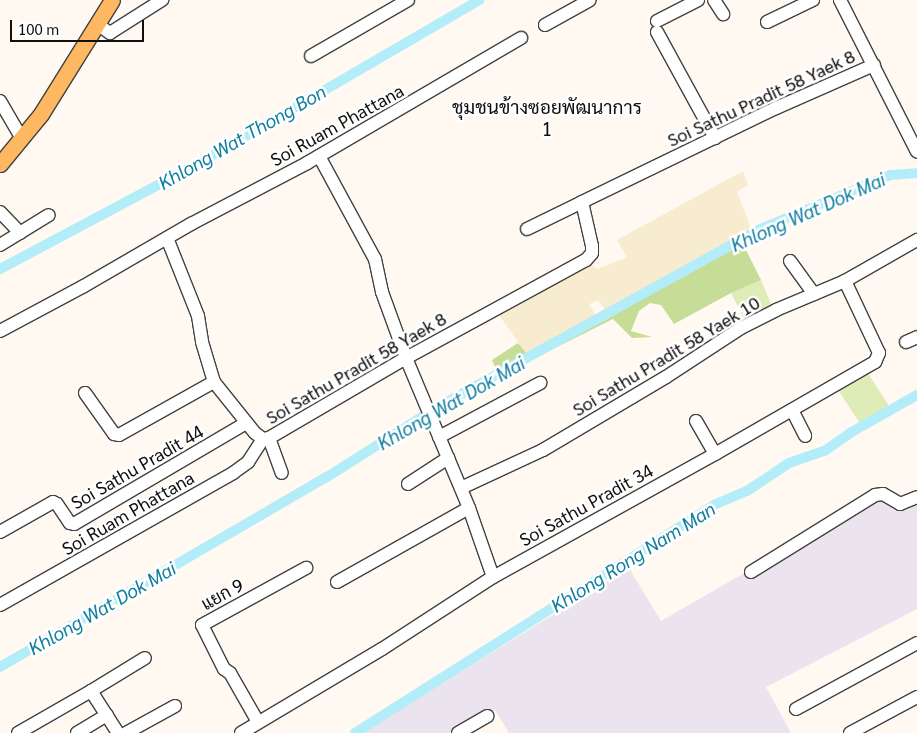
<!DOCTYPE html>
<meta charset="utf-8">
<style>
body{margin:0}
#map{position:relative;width:917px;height:733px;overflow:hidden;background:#fff9f1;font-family:Georgia,Sarabun,serif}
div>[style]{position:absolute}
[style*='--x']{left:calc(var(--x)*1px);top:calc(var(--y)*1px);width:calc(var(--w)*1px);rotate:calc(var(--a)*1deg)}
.industrial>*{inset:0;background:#ebe3ee}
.farmland>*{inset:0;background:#f7ebd0}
.green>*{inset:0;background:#deecb8;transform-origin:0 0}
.forest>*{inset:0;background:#c5dd97}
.canal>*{height:10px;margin:-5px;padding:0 5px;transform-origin:5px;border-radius:5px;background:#b3edf9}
.roads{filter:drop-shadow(1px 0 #424242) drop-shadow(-1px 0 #424242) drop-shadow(0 1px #424242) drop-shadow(0 -1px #424242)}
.minor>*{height:12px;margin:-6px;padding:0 6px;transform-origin:6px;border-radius:6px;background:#fff}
.major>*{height:15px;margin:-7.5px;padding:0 7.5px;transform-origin:7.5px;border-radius:7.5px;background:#feb862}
span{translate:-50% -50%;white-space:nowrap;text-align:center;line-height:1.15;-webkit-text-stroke:5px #fff;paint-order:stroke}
.street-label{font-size:18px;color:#0f0f0f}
.neighbourhood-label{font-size:19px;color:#0f0f0f}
.water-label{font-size:19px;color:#127fa0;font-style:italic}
.scale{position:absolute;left:10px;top:20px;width:134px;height:22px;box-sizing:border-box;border:2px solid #0f0f0f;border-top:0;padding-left:6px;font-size:15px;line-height:18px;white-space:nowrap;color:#0f0f0f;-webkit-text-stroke:4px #fff;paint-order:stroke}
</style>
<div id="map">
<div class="industrial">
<i style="clip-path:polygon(877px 497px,897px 510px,917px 500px,917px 609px,766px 687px,791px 733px,507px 733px,508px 731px,495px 710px,449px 733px,361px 733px,629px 568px,661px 621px)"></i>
</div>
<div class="farmland">
<i style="clip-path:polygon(743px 171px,748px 185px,737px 192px,752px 231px,606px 311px,598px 300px,589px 304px,596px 316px,527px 355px,499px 315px,590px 263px,597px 269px,627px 257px,617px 240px)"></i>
</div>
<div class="green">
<i style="clip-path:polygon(761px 280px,772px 306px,745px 321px,731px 293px)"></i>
<i style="left:867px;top:372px;width:40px;height:34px;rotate:57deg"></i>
</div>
<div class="forest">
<i style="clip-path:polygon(742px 242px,761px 280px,731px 293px,674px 324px,661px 305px,650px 303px,639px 311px,631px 331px,652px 337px,632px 338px,613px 319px,499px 376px,492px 360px,518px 343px,527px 354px)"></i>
</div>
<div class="canal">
<i style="--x:0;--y:269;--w:222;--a:-28"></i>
<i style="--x:196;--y:165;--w:328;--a:-30.2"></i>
<i style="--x:0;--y:667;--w:378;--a:-30.2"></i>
<i style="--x:327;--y:477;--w:129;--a:-32.3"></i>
<i style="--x:436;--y:408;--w:368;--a:-28.9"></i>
<i style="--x:758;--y:230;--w:143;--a:-22.6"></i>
<i style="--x:890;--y:175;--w:27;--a:-4"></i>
<i style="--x:355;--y:733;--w:428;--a:-32.4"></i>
<i style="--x:716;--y:504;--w:34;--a:-23"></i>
<i style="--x:747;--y:491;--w:50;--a:-33.7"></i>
<i style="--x:789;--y:463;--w:39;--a:-19"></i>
<i style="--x:826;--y:450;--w:29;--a:-35"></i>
<i style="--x:850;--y:433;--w:77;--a:-29.6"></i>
</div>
<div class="roads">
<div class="minor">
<i style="--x:714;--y:0;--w:17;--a:57"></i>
<i style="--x:840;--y:0;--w:170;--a:63.1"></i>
<i style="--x:657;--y:21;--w:46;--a:-27.1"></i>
<i style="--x:767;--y:22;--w:51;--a:-25.6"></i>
<i style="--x:97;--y:24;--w:16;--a:35"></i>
<i style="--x:110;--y:33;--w:62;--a:-32.4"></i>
<i style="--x:545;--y:25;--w:51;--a:-29.1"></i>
<i style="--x:657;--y:32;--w:121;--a:61.3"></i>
<i style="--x:311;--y:56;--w:112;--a:-30"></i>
<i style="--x:0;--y:101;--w:44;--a:59.9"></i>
<i style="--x:319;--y:156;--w:117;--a:61.5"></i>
<i style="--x:375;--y:259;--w:34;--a:78"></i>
<i style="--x:382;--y:292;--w:70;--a:70"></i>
<i style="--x:406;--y:358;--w:163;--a:67.2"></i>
<i style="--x:469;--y:508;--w:73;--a:70.8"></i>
<i style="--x:0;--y:212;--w:29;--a:46"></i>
<i style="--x:527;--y:229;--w:61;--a:-26.1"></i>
<i style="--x:167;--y:238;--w:84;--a:68.3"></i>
<i style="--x:198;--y:316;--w:26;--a:81"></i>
<i style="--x:202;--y:342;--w:42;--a:73.3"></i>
<i style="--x:214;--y:382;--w:65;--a:51.2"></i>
<i style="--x:255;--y:433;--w:10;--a:37"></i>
<i style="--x:263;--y:439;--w:6;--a:-9"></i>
<i style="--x:269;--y:438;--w:159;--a:-30.3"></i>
<i style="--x:406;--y:358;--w:205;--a:-28.6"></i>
<i style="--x:586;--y:260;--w:9;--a:-49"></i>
<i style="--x:592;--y:253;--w:7;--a:-90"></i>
<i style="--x:592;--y:246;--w:45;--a:-102.8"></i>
<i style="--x:582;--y:202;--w:216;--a:-25.9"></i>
<i style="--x:776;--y:108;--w:107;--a:-23.7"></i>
<i style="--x:0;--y:245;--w:57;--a:-31.5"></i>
<i style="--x:790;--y:261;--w:41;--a:54"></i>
<i style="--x:0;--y:331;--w:95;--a:-28.2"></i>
<i style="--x:84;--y:286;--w:124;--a:-30.1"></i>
<i style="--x:191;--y:224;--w:131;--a:-27.7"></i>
<i style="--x:307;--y:163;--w:248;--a:-30.3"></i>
<i style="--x:906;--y:342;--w:12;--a:-24"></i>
<i style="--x:85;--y:393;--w:50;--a:54.7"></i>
<i style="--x:114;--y:434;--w:5;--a:11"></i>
<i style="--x:119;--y:435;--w:109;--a:-29.2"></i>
<i style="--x:792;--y:410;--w:29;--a:63"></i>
<i style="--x:696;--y:421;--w:38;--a:60"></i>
<i style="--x:439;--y:437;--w:115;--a:-28.1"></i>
<i style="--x:269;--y:438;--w:37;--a:70"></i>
<i style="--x:408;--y:484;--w:48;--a:-33"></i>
<i style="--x:461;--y:488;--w:90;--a:-24.9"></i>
<i style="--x:543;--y:450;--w:143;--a:-30.7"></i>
<i style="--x:666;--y:377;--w:90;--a:-33.2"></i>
<i style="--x:741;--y:328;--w:39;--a:-27"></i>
<i style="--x:776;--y:310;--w:75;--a:-22.8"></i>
<i style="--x:845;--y:281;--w:83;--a:-29.7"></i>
<i style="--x:0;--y:532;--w:61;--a:-29.5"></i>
<i style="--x:53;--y:502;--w:4;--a:27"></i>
<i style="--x:57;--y:504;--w:23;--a:56"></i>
<i style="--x:70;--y:523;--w:4;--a:14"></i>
<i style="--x:74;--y:524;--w:199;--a:-30.4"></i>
<i style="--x:751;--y:572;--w:146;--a:-31.8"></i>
<i style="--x:875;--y:495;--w:8;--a:-7"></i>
<i style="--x:883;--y:494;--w:20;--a:30"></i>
<i style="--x:900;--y:504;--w:18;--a:-22"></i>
<i style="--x:337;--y:582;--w:151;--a:-29.3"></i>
<i style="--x:0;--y:605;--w:268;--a:-29.5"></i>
<i style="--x:233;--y:473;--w:19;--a:-36"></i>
<i style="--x:248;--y:462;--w:27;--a:-57"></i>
<i style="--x:91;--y:691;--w:63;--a:-31.4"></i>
<i style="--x:796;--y:709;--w:138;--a:-28.6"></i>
<i style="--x:258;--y:722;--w:56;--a:-119.7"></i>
<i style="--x:230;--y:673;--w:7;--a:-146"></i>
<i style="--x:224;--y:669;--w:49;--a:-116.6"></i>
<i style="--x:202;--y:625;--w:119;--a:-28.7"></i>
<i style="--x:18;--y:733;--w:84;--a:-29.9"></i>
<i style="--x:91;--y:691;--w:50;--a:57.3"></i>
<i style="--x:77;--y:733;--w:35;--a:-31"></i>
<i style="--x:126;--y:733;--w:56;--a:-28.9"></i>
<i style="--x:241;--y:733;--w:164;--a:-30.8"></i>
<i style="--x:382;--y:649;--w:132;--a:-33"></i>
<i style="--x:493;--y:577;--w:254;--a:-29"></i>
<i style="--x:715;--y:454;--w:185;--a:-29.9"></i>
<i style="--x:875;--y:362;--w:10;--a:-66"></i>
<i style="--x:879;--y:353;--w:80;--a:-115.3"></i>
<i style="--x:458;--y:733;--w:34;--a:-30"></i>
<i style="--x:850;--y:733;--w:76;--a:-28.2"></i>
</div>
<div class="major">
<i style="--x:0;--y:164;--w:65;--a:-50.6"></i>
<i style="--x:41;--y:114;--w:134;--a:-58.1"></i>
</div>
</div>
<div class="street-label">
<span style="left:761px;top:98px;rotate:-25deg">Soi Sathu Pradit 58 Yaek 8</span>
<span style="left:337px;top:125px;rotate:-29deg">Soi Ruam Phattana</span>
<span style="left:666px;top:356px;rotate:-31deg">Soi Sathu Pradit 58 Yaek 10</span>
<span style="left:356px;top:368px;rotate:-30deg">Soi Sathu Pradit 58 Yaek 8</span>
<span style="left:137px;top:467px;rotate:-30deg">Soi Sathu Pradit 44</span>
<span style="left:586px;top:505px;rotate:-29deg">Soi Sathu Pradit 34</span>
<span style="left:128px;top:513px;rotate:-30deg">Soi Ruam Phattana</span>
<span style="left:222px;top:594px;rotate:-29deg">แยก 9</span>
</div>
<div class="neighbourhood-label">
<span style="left:547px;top:118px">ชุมชนข้างซอยพัฒนาการ<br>1</span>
</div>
<div class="water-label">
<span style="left:242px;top:137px;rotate:-30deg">Khlong Wat Thong Bon</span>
<span style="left:808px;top:212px;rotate:-24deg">Khlong Wat Dok Mai</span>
<span style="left:451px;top:403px;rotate:-30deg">Khlong Wat Dok Mai</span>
<span style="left:633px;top:557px;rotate:-32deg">Khlong Rong Nam Man</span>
<span style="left:102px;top:608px;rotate:-30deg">Khlong Wat Dok Mai</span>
</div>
<div class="scale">100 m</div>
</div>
